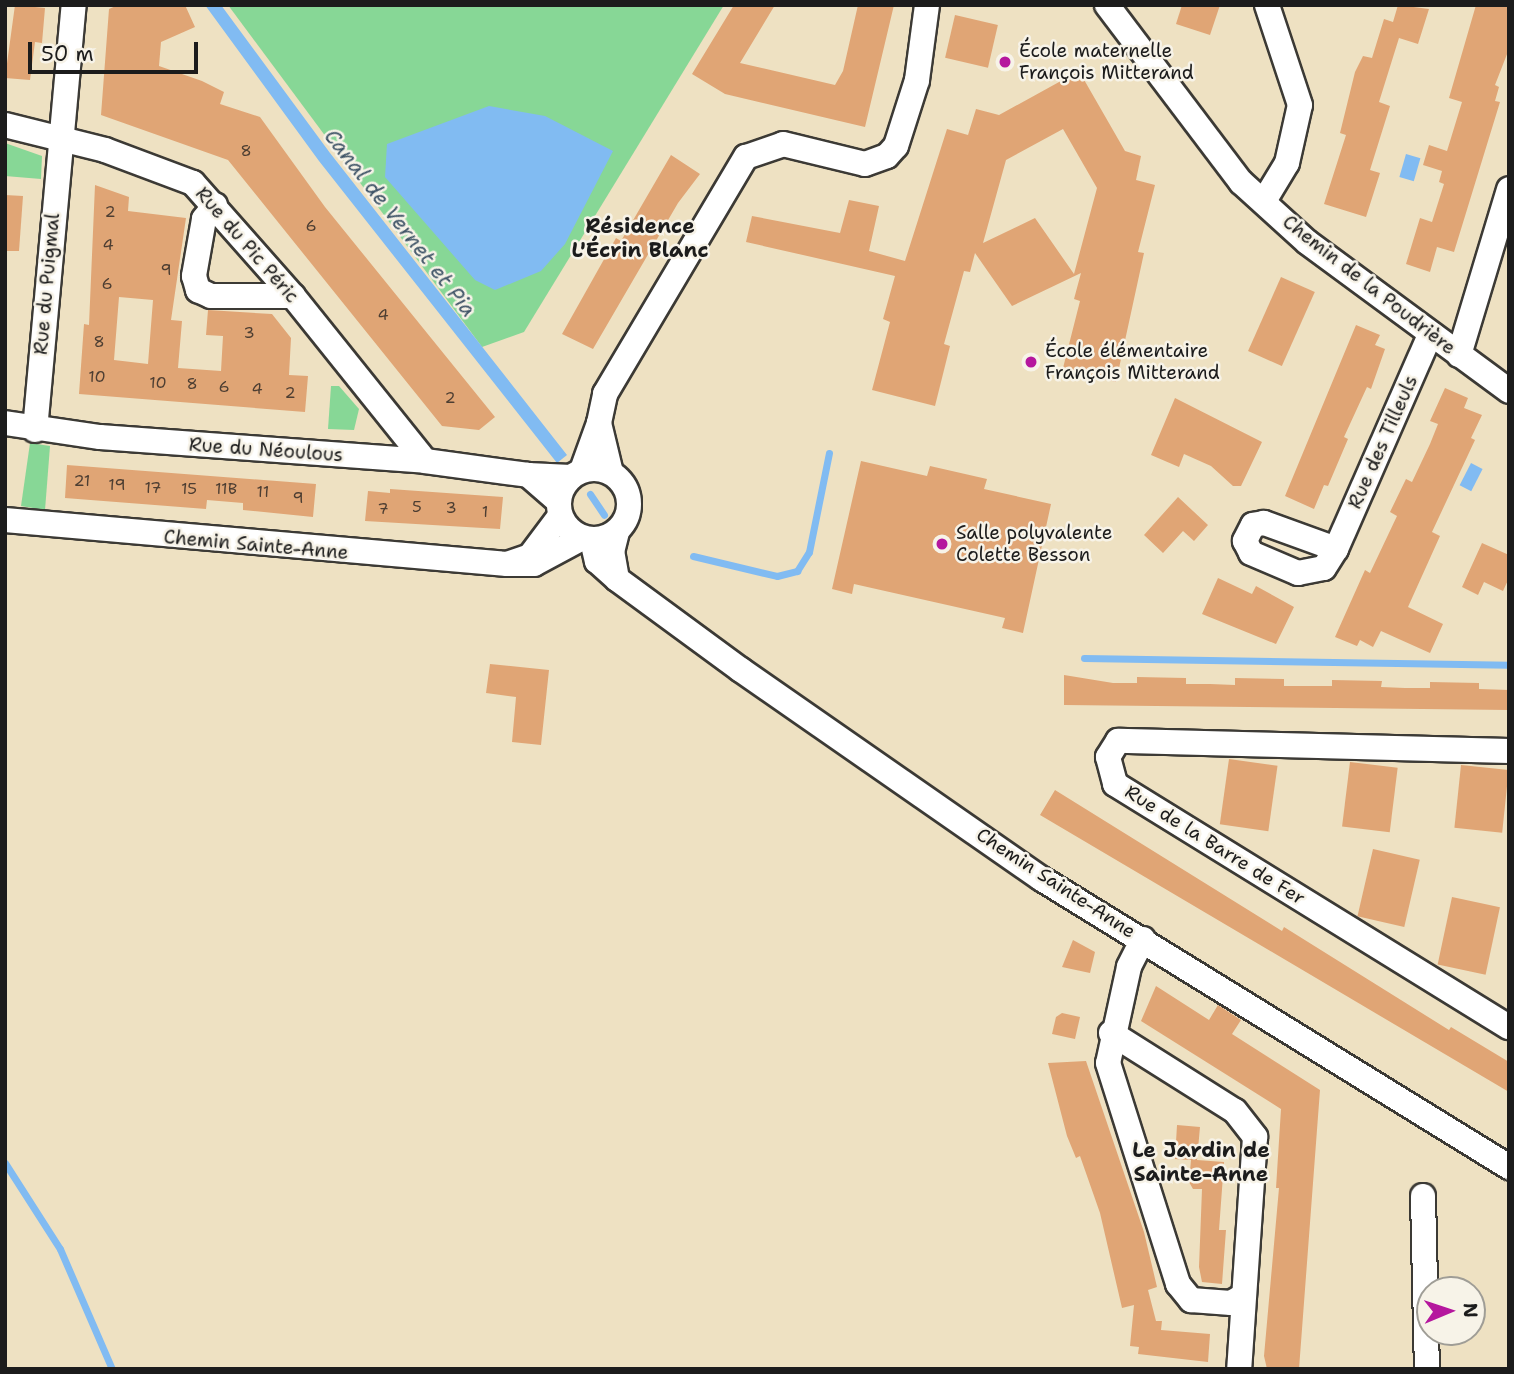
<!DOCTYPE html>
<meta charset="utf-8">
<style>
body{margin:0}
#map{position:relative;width:1514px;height:1374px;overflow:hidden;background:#eee1c2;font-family:"Shantell Sans",sans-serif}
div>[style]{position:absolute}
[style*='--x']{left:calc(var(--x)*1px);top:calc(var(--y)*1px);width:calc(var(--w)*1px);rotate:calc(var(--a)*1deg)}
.green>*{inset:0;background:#87d796}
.water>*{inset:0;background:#81bbf2;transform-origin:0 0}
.stream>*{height:7px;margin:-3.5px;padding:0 3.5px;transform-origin:3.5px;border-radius:3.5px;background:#81bbf2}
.building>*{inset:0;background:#e0a575;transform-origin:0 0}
.roads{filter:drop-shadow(2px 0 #3c3a35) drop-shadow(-2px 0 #3c3a35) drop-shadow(0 2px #3c3a35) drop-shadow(0 -2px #3c3a35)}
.street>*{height:24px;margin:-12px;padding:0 12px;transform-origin:12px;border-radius:12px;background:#fff}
.street>.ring{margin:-12px;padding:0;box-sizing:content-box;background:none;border:24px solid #fff;border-radius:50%}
.dots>*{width:19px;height:19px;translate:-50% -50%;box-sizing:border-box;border:4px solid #f7f3e8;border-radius:50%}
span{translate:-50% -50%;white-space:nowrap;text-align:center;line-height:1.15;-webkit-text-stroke:5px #f7f3e8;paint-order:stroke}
.number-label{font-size:16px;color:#4d3e32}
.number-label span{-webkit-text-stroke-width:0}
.poi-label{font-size:19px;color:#1c1c1c}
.left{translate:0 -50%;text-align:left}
.street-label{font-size:19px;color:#1c1c1c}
.water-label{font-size:21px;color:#3f5467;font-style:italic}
.neighbourhood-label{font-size:21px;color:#1c1c1c;font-weight:700}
.frame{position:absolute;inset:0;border:7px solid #1c1c1c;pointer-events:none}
.north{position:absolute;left:1416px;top:1276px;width:70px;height:70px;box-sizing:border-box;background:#f7f3e8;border:2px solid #9f9d96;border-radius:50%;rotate:88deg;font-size:19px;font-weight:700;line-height:28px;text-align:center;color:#1c1c1c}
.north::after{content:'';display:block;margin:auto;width:24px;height:32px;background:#b5179e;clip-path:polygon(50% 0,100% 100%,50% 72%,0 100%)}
.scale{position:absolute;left:28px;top:42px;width:170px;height:32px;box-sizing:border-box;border:4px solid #1c1c1c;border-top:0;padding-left:9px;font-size:21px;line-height:24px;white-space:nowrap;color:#1c1c1c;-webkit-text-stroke:5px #f7f3e8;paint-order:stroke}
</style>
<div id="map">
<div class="green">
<i style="clip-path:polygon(228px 5px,724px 5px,524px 332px,482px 347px)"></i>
<i style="clip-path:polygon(5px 143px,42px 156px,41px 179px,5px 176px)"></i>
<i style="clip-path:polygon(331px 386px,339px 386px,359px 409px,354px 430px,328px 429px)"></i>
<i style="clip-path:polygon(30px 443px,50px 446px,45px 510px,21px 506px)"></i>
</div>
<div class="water">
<i style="clip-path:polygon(205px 5px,221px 5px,330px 153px,567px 455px,557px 463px,319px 161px)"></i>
<i style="clip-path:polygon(489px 106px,545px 116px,613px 151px,565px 244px,541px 271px,495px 290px,475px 280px,385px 177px,387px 144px)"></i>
<i style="left:1406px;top:154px;width:15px;height:24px;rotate:16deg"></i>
<i style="left:1471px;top:463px;width:13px;height:25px;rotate:27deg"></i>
</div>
<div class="stream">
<i style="--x:590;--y:494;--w:25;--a:56"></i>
<i style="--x:693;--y:556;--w:86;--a:13.4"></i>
<i style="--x:777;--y:576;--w:21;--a:-14"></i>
<i style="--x:797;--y:571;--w:22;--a:-58"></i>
<i style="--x:809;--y:552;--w:101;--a:-78.6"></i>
<i style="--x:1084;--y:658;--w:425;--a:0.9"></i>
<i style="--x:5;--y:1163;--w:102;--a:57.4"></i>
<i style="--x:60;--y:1249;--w:131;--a:66.6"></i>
</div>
<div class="building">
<i style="clip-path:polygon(15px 5px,45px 8px,42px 43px,35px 42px,30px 80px,5px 78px)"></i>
<i style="clip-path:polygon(118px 5px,185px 5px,195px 27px,161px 42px,159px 66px,202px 81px,224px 92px,220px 104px,260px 117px,325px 207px,495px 417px,479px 430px,442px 426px,228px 160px,101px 115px,109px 9px)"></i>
<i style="clip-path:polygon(734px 5px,775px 5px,740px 63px,835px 85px,843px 71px,858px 5px,894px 5px,865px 127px,725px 94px,692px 74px)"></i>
<i style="clip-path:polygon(1182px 5px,1220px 5px,1210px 35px,1176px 24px)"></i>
<i style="clip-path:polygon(1398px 5px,1429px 9px,1418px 44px,1399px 38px,1379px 102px,1390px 106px,1370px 170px,1380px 173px,1366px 217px,1324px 204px,1346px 135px,1340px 133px,1355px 72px,1363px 56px,1372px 58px,1384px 19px,1393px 22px)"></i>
<i style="clip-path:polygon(1476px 5px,1509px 5px,1509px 49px,1495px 85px,1499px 87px,1495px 101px,1500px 102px,1454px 252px,1437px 247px,1430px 272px,1406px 264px,1420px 218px,1432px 222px,1444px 184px,1439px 182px,1442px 171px,1423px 165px,1429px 145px,1447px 151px,1462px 102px,1449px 98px)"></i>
<i style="left:955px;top:15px;width:44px;height:44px;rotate:13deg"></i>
<i style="clip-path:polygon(evenodd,1079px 71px,1125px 151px,1141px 156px,1136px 180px,1155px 185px,1138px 252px,1144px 253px,1116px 382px,1063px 368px,1080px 301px,1074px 299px,1081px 273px,1012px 306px,975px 253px,970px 272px,964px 271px,944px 344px,950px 346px,935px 406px,872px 390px,890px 322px,883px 319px,895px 276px,746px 242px,752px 216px,840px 233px,849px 200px,879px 206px,869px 251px,905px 261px,947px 129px,968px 135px,976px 109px,999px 115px,1079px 71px,1063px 129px,1097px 188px,1074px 274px,1035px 218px,983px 243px,1006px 160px,1063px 129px)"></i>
<i style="clip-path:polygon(671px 155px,700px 174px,678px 203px,593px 349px,562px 334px,616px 238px,621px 241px)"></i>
<i style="clip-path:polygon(evenodd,95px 185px,129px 197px,128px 211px,186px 218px,171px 320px,182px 321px,178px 368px,221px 371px,223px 336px,206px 335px,208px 310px,272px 314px,291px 338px,289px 375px,308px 376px,305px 412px,79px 394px,84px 324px,89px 325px,95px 185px,119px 297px,153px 300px,148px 364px,114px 360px,119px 297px)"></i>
<i style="clip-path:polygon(5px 195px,23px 196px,19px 251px,5px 251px)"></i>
<i style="left:1281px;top:277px;width:37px;height:81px;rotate:24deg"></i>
<i style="clip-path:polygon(1356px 325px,1380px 335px,1375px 345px,1385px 349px,1371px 389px,1367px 387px,1344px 437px,1348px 439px,1328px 486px,1324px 485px,1314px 509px,1285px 496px)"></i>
<i style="clip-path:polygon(1445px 388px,1468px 398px,1464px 408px,1482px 415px,1471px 438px,1475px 440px,1432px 532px,1440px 536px,1408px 607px,1443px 624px,1430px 653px,1381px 631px,1373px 647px,1360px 640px,1357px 646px,1335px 637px,1365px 570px,1370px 573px,1397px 516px,1390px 512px,1406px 479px,1412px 482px,1430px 444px,1438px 424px,1430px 421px)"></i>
<i style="clip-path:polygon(1175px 398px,1262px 442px,1241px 486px,1233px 486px,1211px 466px,1184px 454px,1179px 467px,1151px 455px)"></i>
<i style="clip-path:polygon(861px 461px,927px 476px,930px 466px,987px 479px,984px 489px,1051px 504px,1023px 633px,1002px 628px,1005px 618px,854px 584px,852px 594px,832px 589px)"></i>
<i style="clip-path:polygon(67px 465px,316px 484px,313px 517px,243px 510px,243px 503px,207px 500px,206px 509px,65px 498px)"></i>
<i style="clip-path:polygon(390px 489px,503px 497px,500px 529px,365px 521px,368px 491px,390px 493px)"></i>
<i style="clip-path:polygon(1178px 497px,1208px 525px,1194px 541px,1183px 531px,1163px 553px,1144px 535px)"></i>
<i style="clip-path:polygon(1482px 543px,1509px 555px,1509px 578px,1503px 591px,1484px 582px,1478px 595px,1462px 587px)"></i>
<i style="clip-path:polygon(1218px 578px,1252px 594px,1256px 586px,1294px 607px,1276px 644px,1202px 614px)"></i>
<i style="clip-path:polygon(490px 664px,549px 670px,541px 745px,512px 742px,516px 697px,486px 693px)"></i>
<i style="clip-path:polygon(1064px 675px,1113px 683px,1137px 683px,1137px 677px,1186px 678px,1186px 684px,1210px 684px,1235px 685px,1235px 678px,1284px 679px,1284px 686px,1332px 686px,1332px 680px,1382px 681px,1381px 687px,1405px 688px,1430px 688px,1430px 682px,1479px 683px,1479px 689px,1509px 690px,1509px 710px,1064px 705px)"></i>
<i style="left:1229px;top:759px;width:49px;height:66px;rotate:8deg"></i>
<i style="left:1350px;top:762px;width:48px;height:65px;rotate:7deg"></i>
<i style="left:1461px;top:765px;width:48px;height:63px;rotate:6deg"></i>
<i style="clip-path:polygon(1055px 790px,1282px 931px,1284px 927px,1449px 1030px,1451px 1027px,1509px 1062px,1509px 1092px,1040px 815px)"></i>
<i style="left:1373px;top:849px;width:48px;height:69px;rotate:13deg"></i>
<i style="left:1452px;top:897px;width:49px;height:69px;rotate:12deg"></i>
<i style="clip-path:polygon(1073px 940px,1095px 952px,1090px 973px,1062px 967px)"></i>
<i style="clip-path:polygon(1156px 986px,1209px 1020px,1218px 1005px,1241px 1020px,1232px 1034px,1320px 1090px,1299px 1369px,1267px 1369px,1264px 1356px,1279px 1188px,1276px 1188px,1281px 1109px,1141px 1021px)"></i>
<i style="clip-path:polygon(1062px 1013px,1080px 1017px,1075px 1039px,1052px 1034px,1056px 1017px)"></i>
<i style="clip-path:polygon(1086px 1061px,1144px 1232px,1157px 1287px,1148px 1290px,1156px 1321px,1162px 1321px,1161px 1330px,1210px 1334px,1208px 1362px,1138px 1354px,1139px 1347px,1130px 1346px,1134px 1305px,1122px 1308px,1100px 1213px,1080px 1156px,1076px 1158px,1067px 1136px,1048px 1063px)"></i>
<i style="clip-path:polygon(1177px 1125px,1200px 1127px,1197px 1160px,1224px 1162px,1219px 1230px,1226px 1230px,1222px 1284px,1202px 1282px,1199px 1267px,1202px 1189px,1193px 1189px,1189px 1182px,1191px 1160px,1175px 1159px)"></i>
</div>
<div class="roads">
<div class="street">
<i style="--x:1107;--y:5;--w:222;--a:52.9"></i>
<i style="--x:1241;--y:182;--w:89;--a:42.3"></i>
<i style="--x:1307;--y:242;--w:251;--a:36.4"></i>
<i style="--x:5;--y:125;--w:103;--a:14"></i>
<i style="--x:105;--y:150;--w:94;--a:20.6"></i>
<i style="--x:193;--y:183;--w:151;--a:48.5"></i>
<i style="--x:293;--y:296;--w:211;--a:51.3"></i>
<i style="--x:1264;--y:201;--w:44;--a:-58.8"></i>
<i style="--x:1287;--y:163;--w:59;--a:-77.4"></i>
<i style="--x:1300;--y:105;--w:105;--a:-108.3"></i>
<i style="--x:215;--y:205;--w:18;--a:128"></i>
<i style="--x:204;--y:219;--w:58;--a:100"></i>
<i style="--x:194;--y:276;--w:15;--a:74"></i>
<i style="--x:198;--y:290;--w:14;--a:25"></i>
<i style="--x:211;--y:296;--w:82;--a:0"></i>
<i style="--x:1459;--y:355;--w:173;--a:-73.2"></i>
<i style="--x:5;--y:423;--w:96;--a:8.4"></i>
<i style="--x:100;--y:437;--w:326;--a:4.2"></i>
<i style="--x:425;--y:461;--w:104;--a:7.7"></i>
<i style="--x:599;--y:423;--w:30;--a:-78"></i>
<i style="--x:605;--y:394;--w:276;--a:-59.3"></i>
<i style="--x:746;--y:157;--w:39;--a:-19"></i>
<i style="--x:783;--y:144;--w:84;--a:13.7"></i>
<i style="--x:865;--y:164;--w:23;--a:-20"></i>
<i style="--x:887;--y:156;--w:13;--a:-48"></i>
<i style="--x:896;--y:146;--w:69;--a:-72.3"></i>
<i style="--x:917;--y:80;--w:76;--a:-82.4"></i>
<i style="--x:35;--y:430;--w:427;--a:-84.8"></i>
<i class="ring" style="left:559px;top:469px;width:46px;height:46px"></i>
<i style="--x:582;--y:470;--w:50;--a:-70.1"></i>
<i style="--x:599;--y:423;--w:51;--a:76.5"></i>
<i style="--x:558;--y:501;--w:40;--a:-139"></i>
<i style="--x:528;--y:475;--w:43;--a:2.7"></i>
<i style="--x:560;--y:516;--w:50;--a:126.9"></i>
<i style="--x:530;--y:556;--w:24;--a:161"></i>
<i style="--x:507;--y:564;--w:27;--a:0"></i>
<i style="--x:534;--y:564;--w:55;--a:-28.4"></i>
<i style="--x:5;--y:520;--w:504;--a:5.01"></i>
<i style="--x:592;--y:540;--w:22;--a:77"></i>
<i style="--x:597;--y:561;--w:27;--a:42"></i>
<i style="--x:617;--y:579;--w:27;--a:-100"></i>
<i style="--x:612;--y:552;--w:21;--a:-76"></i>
<i style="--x:1336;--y:549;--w:77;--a:-160.1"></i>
<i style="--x:1264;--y:523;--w:11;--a:170"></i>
<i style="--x:1253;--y:525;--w:18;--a:117"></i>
<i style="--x:1245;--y:541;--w:13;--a:63"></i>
<i style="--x:1251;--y:553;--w:51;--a:23.1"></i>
<i style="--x:1298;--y:573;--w:26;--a:-11"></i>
<i style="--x:1324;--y:568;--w:22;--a:-58"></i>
<i style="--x:1336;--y:549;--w:234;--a:-66.3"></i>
<i style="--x:617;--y:579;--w:154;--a:36.3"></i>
<i style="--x:741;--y:670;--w:366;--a:34.8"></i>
<i style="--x:1042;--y:879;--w:549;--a:31.66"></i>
<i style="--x:1509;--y:751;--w:391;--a:-178.5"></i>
<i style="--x:1118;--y:741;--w:19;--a:122"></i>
<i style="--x:1108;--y:757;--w:28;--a:75"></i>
<i style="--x:1115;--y:784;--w:463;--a:31.7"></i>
<i style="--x:1143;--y:939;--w:31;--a:117"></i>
<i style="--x:1129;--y:967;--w:98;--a:102.3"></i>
<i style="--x:1108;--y:1063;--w:232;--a:72.4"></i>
<i style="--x:1178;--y:1284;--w:21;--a:51"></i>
<i style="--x:1191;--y:1300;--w:40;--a:4.3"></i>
<i style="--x:1231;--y:1303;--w:14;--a:-30"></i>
<i style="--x:1111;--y:1033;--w:146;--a:32.2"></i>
<i style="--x:1235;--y:1111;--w:33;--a:52"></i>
<i style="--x:1255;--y:1137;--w:233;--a:93.9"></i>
<i style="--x:1423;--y:1196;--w:173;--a:88.7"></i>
</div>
</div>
<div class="dots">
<i style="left:1005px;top:62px;background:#b5179e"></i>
<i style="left:1031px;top:362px;background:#b5179e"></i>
<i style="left:942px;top:544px;background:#b5179e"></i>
</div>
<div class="number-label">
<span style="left:246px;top:151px">8</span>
<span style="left:110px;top:212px">2</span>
<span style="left:311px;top:226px">6</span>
<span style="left:108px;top:245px">4</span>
<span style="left:166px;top:270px">9</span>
<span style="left:107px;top:284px">6</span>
<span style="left:383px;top:315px">4</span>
<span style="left:249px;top:333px">3</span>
<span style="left:99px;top:342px">8</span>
<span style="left:97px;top:377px">10</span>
<span style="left:158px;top:383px">10</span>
<span style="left:192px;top:384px">8</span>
<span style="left:224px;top:387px">6</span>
<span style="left:257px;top:389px">4</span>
<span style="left:290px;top:393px">2</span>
<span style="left:450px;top:398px">2</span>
<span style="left:82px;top:481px">21</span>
<span style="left:117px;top:485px">19</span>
<span style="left:153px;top:488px">17</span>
<span style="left:189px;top:489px">15</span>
<span style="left:226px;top:489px">11B</span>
<span style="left:263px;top:492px">11</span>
<span style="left:298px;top:498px">9</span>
<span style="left:417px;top:507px">5</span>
<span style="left:451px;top:508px">3</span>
<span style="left:383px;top:509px">7</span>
<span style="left:485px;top:512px">1</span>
</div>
<div class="poi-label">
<span class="left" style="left:1019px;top:62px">École maternelle<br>François Mitterand</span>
<span class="left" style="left:1045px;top:362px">École élémentaire<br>François Mitterand</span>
<span class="left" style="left:956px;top:544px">Salle polyvalente<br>Colette Besson</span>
</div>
<div class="street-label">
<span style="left:247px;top:245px;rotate:49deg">Rue du Pic Péric</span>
<span style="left:47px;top:284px;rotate:-85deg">Rue du Puigmal</span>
<span style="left:1369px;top:285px;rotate:38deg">Chemin de la Poudrière</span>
<span style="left:1383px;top:442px;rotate:-66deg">Rue des Tilleuls</span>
<span style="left:266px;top:450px;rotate:4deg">Rue du Néoulous</span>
<span style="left:256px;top:545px;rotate:5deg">Chemin Sainte-Anne</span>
<span style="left:1215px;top:845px;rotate:32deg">Rue de la Barre de Fer</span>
<span style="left:1056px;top:883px;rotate:33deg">Chemin Sainte-Anne</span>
</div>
<div class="water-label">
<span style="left:400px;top:223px;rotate:52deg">Canal de Vernet et Pia</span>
</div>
<div class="neighbourhood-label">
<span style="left:640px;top:238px">Résidence<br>L'Écrin Blanc</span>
<span style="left:1201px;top:1162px">Le Jardin de<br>Sainte-Anne</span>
</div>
<div class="frame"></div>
<div class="north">N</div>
<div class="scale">50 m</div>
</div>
